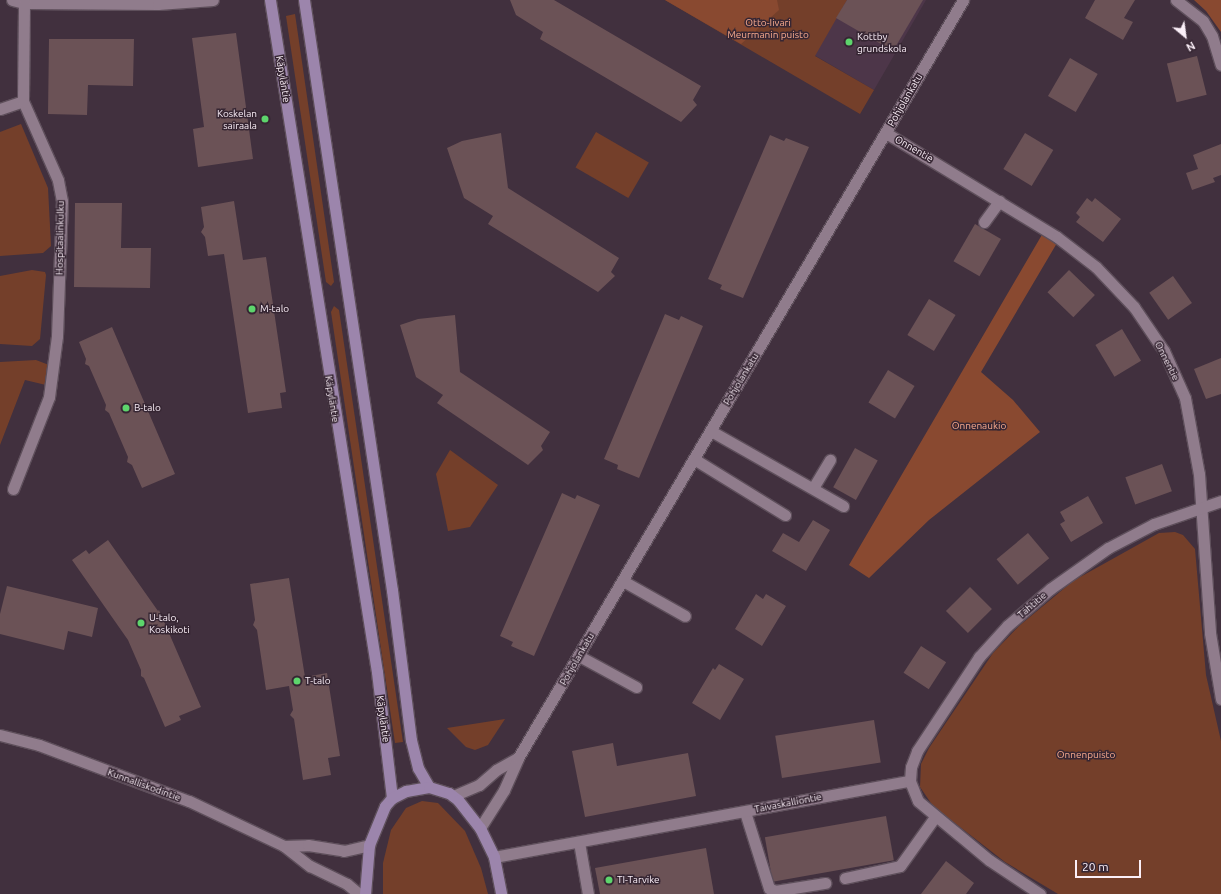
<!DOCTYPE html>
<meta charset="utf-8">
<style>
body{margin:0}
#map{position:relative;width:1221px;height:894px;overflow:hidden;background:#41303e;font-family:Ubuntu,sans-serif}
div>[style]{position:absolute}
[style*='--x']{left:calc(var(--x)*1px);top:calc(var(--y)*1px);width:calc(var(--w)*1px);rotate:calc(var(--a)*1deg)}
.built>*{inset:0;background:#4d3649}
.green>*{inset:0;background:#743f2a;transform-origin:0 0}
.forest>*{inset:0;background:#894930}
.building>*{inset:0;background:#6b5256;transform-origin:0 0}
.roads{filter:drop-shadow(1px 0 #5e4f5b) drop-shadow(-1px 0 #5e4f5b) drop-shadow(0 1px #5e4f5b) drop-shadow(0 -1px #5e4f5b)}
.service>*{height:11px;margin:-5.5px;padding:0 5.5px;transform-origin:5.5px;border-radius:5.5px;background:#907c8c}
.minor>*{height:11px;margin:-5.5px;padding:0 5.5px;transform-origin:5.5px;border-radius:5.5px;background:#907c8c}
.tertiary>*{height:11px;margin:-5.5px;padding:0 5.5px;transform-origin:5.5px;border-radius:5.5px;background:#907c8c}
.secondary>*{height:11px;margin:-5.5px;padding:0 5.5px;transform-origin:5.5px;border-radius:5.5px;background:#9c85ac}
.dots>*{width:11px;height:11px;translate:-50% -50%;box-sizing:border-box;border:2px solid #362633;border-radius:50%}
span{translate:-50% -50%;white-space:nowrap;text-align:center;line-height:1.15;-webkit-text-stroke:3px #362633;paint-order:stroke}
.park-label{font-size:10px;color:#f9ab8e}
.poi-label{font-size:10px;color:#fbeff8}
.left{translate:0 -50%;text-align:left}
.right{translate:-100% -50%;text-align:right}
.street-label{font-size:10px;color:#fbeff8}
.north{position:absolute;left:1165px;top:16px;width:40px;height:40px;-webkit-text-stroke:3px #362633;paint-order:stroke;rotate:151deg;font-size:11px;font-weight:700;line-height:16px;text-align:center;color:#fbeff8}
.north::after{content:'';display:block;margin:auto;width:14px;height:18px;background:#fbeff8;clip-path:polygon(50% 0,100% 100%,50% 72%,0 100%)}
.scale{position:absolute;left:1075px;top:860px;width:66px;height:18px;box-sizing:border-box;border:2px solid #fbeff8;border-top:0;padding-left:5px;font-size:12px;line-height:14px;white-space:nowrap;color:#fbeff8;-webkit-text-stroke:3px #362633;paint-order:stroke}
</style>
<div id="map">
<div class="built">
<i style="clip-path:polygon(817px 0,926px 0,874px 90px,797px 45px)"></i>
</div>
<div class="green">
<i style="clip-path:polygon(665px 0,847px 0,815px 56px,874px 90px,860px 114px)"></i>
<i style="clip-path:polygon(295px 14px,334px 282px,331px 286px,326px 282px,286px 16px)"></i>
<i style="clip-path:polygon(21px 124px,48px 188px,51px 246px,43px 253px,0 256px,0 132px)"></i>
<i style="left:596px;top:132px;width:61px;height:41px;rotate:30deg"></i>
<i style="clip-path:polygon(32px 270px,45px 272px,46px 275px,40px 339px,32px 346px,0 344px,0 276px)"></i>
<i style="clip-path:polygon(334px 306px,339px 310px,403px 742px,395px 743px,331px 312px)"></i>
<i style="clip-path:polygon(36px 360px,49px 365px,46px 385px,25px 380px,0 445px,0 362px)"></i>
<i style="clip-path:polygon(450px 450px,498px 485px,470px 527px,448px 531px,436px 474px)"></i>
<i style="clip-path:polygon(1175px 532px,1183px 535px,1195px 549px,1206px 675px,1221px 741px,1221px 894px,1058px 894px,1005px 862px,933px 806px,920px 787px,921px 764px,929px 748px,993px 653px,1019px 626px,1073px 581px,1159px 533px)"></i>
<i style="clip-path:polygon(505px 719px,488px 745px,475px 750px,466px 747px,447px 728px)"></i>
<i style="clip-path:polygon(422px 801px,438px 803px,465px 831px,481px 868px,488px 894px,383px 894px,383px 863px,391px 830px,406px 808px)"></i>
</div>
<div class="forest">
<i style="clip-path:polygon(665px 0,777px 0,779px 10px,741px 44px)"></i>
<i style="clip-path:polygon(1194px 0,1221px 0,1221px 32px,1206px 11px)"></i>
<i style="clip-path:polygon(1043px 233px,1057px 243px,981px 372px,1013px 400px,1040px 432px,929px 520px,869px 578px,849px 565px)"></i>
</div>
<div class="building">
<i style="clip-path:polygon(510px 0,554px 0,701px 86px,693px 100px,697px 105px,681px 122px,540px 39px,543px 32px,516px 15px)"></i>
<i style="clip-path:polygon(847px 0,923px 0,893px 51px,836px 18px)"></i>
<i style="clip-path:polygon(1095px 0,1135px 0,1124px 18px,1133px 22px,1123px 40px,1085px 18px)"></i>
<i style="clip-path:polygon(236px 33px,253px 159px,198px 167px,193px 129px,204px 127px,192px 38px)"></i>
<i style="clip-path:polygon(49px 39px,134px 39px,133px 86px,88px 85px,87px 115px,48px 114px)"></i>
<i style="left:1197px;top:56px;width:40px;height:31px;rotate:76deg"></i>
<i style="left:1070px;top:58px;width:32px;height:44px;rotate:30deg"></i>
<i style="clip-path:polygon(501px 133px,508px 188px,619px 258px,611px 272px,615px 276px,598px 292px,488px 224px,493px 216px,464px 198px,447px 148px,462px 141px)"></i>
<i style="left:1025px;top:133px;width:33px;height:42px;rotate:31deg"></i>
<i style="clip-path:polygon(770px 135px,784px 141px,786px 138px,809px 147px,743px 298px,720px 289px,722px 285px,708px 279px)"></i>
<i style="clip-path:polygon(1221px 144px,1221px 175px,1213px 178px,1215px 182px,1192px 190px,1186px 173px,1198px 169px,1193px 155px)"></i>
<i style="clip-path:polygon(1087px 198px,1092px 202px,1095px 198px,1121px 219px,1103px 242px,1076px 222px,1080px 217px,1076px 213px)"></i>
<i style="clip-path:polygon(234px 201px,243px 260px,266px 257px,286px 392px,280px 393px,282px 408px,248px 413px,224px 254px,208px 256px,205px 237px,201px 232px,204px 227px,201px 207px)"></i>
<i style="clip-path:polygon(75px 203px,122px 203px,121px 248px,151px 248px,150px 288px,74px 287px)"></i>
<i style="left:975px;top:224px;width:30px;height:43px;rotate:30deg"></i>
<i style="left:1069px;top:270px;width:36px;height:31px;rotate:44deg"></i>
<i style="left:1173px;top:276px;width:33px;height:29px;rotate:55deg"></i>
<i style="left:929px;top:299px;width:31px;height:42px;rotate:31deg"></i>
<i style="clip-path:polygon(665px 314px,679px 320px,681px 316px,703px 326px,639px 478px,617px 469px,618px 465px,604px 459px)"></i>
<i style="clip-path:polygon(455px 315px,460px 372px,550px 432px,541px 446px,543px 450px,528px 465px,437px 403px,443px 395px,416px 377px,400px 325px,418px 319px)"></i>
<i style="clip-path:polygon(112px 327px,175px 474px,142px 488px,132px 465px,127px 462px,128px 457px,109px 413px,105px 410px,106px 405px,89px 366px,85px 364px,86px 359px,79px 342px)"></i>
<i style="left:1122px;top:329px;width:37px;height:31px;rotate:59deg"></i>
<i style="clip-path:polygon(1221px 358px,1221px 394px,1206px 399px,1194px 369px)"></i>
<i style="left:888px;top:370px;width:31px;height:38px;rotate:31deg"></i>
<i style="left:855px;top:448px;width:26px;height:45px;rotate:29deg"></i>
<i style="left:1162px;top:464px;width:29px;height:39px;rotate:70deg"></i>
<i style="clip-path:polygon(562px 493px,575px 499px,577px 495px,600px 505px,534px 656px,511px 646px,513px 642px,500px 636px)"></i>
<i style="clip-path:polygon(1088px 496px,1103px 523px,1071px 542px,1060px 524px,1065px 521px,1060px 512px)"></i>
<i style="clip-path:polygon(813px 520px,830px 530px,806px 571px,772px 551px,783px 533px,799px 542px)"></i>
<i style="left:1028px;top:533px;width:33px;height:41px;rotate:50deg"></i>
<i style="clip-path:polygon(108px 540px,158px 611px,159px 610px,201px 707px,179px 716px,181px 720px,165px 727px,144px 678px,141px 676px,141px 670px,128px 640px,72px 560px,86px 550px,89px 554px)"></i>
<i style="clip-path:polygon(289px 578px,305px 677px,327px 673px,340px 756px,328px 758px,331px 775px,303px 780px,294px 719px,290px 715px,293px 710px,289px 686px,266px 690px,257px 630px,253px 625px,255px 620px,250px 584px)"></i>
<i style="clip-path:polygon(7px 586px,98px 608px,92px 637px,68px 631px,64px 650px,0 634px,0 614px)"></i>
<i style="left:970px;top:587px;width:31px;height:34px;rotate:45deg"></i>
<i style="clip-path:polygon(756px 594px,763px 599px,766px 594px,786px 606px,762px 646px,735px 629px)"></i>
<i style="left:921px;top:646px;width:30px;height:32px;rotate:33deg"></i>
<i style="clip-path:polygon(719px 664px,744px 679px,720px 720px,692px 703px,713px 668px,715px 670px)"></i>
<i style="left:874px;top:720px;width:43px;height:100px;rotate:81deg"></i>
<i style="clip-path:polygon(613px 743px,617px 766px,688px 753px,696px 796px,585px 817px,572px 751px)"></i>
<i style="left:886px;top:816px;width:45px;height:123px;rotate:80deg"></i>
<i style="clip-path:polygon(706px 848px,714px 894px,600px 894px,595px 868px)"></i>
<i style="clip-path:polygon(946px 861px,974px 883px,966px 894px,921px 894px)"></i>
</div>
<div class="roads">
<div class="service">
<i style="--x:984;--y:222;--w:26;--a:-54"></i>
<i style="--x:711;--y:431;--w:152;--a:29.6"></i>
<i style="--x:694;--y:459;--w:107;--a:31.6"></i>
<i style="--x:813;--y:488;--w:33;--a:-59"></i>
<i style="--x:13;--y:489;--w:99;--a:-68.6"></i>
<i style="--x:49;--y:397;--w:62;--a:-82.5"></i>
<i style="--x:57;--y:336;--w:135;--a:-87.9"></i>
<i style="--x:62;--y:201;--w:21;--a:-101"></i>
<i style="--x:58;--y:180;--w:86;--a:-113.9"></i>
<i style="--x:623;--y:581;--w:71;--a:29.4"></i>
<i style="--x:579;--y:656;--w:65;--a:28.5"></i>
<i style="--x:745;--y:812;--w:80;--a:72.5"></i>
<i style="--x:769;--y:888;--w:7;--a:27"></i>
<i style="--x:775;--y:891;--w:51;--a:-9.1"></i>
<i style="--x:579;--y:842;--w:53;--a:80.2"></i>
<i style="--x:845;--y:878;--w:56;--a:-12.3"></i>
<i style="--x:900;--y:866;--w:60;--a:-54.5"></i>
</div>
<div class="minor">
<i style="--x:12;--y:0;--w:12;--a:14"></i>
<i style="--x:24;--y:3;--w:134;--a:0.4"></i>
<i style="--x:158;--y:4;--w:55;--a:-4.2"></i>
<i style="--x:1176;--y:0;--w:34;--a:38"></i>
<i style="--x:1203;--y:21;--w:17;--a:59"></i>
<i style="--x:1212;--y:36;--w:30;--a:73"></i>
<i style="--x:0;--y:109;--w:24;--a:-19"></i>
<i style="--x:23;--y:101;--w:98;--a:-89.4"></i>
<i style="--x:886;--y:133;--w:200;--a:31.3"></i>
<i style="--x:1057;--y:237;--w:49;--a:37.6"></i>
<i style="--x:1096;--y:267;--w:55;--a:46.5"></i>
<i style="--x:1134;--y:307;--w:53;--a:55.7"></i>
<i style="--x:1164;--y:351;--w:51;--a:65.9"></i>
<i style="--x:1185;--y:398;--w:77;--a:79.6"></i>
<i style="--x:1199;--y:474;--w:159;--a:86"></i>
<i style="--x:1210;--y:633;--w:67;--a:80.5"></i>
<i style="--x:494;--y:857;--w:423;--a:-10.4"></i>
<i style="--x:1040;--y:894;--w:61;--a:-146.3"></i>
<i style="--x:989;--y:860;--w:92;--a:-140.3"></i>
<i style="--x:918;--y:801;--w:22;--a:-112"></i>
<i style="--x:910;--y:781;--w:14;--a:-86"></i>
<i style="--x:911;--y:767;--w:17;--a:-69"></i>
<i style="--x:917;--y:751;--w:113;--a:-56.6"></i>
<i style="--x:979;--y:657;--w:42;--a:-47.9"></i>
<i style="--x:1007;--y:626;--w:57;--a:-40.7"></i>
<i style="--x:1050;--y:589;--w:71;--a:-35.3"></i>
<i style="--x:1108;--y:548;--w:52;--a:-27.6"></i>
<i style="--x:1154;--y:524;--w:71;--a:-18.9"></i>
</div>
<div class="tertiary">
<i style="--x:0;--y:735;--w:40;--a:14.4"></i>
<i style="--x:39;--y:745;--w:160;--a:20.5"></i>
<i style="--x:189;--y:801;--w:105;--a:25.3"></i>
<i style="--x:284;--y:846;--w:33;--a:38"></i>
<i style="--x:310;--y:866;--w:41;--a:25.9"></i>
<i style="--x:347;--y:884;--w:16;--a:40"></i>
<i style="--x:453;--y:796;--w:28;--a:-23"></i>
<i style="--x:479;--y:785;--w:23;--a:-41"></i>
<i style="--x:496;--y:770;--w:25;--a:-29"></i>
<i style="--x:480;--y:828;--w:45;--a:-57.7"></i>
<i style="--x:504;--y:790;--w:35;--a:-66"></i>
<i style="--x:518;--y:758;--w:879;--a:-59.58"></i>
<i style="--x:284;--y:846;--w:24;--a:-2"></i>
<i style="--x:308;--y:845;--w:36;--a:9"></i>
<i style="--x:344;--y:851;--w:26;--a:-13"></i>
</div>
<div class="secondary">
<i style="--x:270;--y:0;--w:680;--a:80.95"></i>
<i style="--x:377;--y:672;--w:127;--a:83.2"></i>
<i style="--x:304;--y:0;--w:597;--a:81.52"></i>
<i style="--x:392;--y:590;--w:151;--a:82.8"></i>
<i style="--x:411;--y:740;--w:29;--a:76"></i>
<i style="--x:418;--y:768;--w:22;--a:60"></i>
<i style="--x:365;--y:894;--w:49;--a:-85.3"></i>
<i style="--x:369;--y:845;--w:42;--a:-67.7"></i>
<i style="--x:385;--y:806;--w:11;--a:-49"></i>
<i style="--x:392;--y:798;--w:16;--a:-27"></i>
<i style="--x:406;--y:791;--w:23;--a:-10"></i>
<i style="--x:429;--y:787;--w:21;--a:17"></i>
<i style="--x:449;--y:793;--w:11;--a:38"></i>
<i style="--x:458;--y:800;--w:36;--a:52"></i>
<i style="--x:480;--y:828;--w:32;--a:64"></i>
<i style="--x:494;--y:857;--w:38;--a:79"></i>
</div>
</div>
<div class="dots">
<i style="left:849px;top:42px;background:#5dd56c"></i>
<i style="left:265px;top:119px;background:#5dd56c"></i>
<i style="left:252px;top:309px;background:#5dd56c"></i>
<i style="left:126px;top:408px;background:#5dd56c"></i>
<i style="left:141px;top:623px;background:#5dd56c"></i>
<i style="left:297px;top:681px;background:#5dd56c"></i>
<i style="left:609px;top:880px;background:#5dd56c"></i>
</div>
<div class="park-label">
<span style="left:768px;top:28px">Otto-Iivari<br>Meurmanin puisto</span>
<span style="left:979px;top:426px">Onnenaukio</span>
<span style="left:1086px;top:755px">Onnenpuisto</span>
</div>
<div class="poi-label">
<span class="left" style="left:857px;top:42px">Kottby<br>grundskola</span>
<span class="right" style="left:257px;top:119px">Koskelan<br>sairaala</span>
<span class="left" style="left:260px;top:309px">M-talo</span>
<span class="left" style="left:134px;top:408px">B-talo</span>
<span class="left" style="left:149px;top:623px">U-talo,<br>Koskikoti</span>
<span class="left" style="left:305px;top:681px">T-talo</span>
<span class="left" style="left:617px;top:880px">TI-Tarvike</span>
</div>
<div class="street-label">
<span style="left:283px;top:79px;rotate:81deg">Käpyläntie</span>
<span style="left:905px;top:100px;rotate:-60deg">Pohjolankatu</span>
<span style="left:914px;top:149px;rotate:30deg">Onnentie</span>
<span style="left:60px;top:238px;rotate:-89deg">Hospitaalinkulku</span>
<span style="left:1167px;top:361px;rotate:63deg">Onnentie</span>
<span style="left:741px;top:379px;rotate:-59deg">Pohjolankatu</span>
<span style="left:332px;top:399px;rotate:81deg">Käpyläntie</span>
<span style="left:1032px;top:605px;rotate:-41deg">Tähtitie</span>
<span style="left:577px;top:659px;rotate:-60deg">Pohjolankatu</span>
<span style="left:383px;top:719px;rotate:82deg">Käpyläntie</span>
<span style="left:144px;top:785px;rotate:20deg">Kunnalliskodintie</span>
<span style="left:788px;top:803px;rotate:-11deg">Taivaskalliontie</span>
</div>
<div class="north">N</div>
<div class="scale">20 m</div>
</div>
